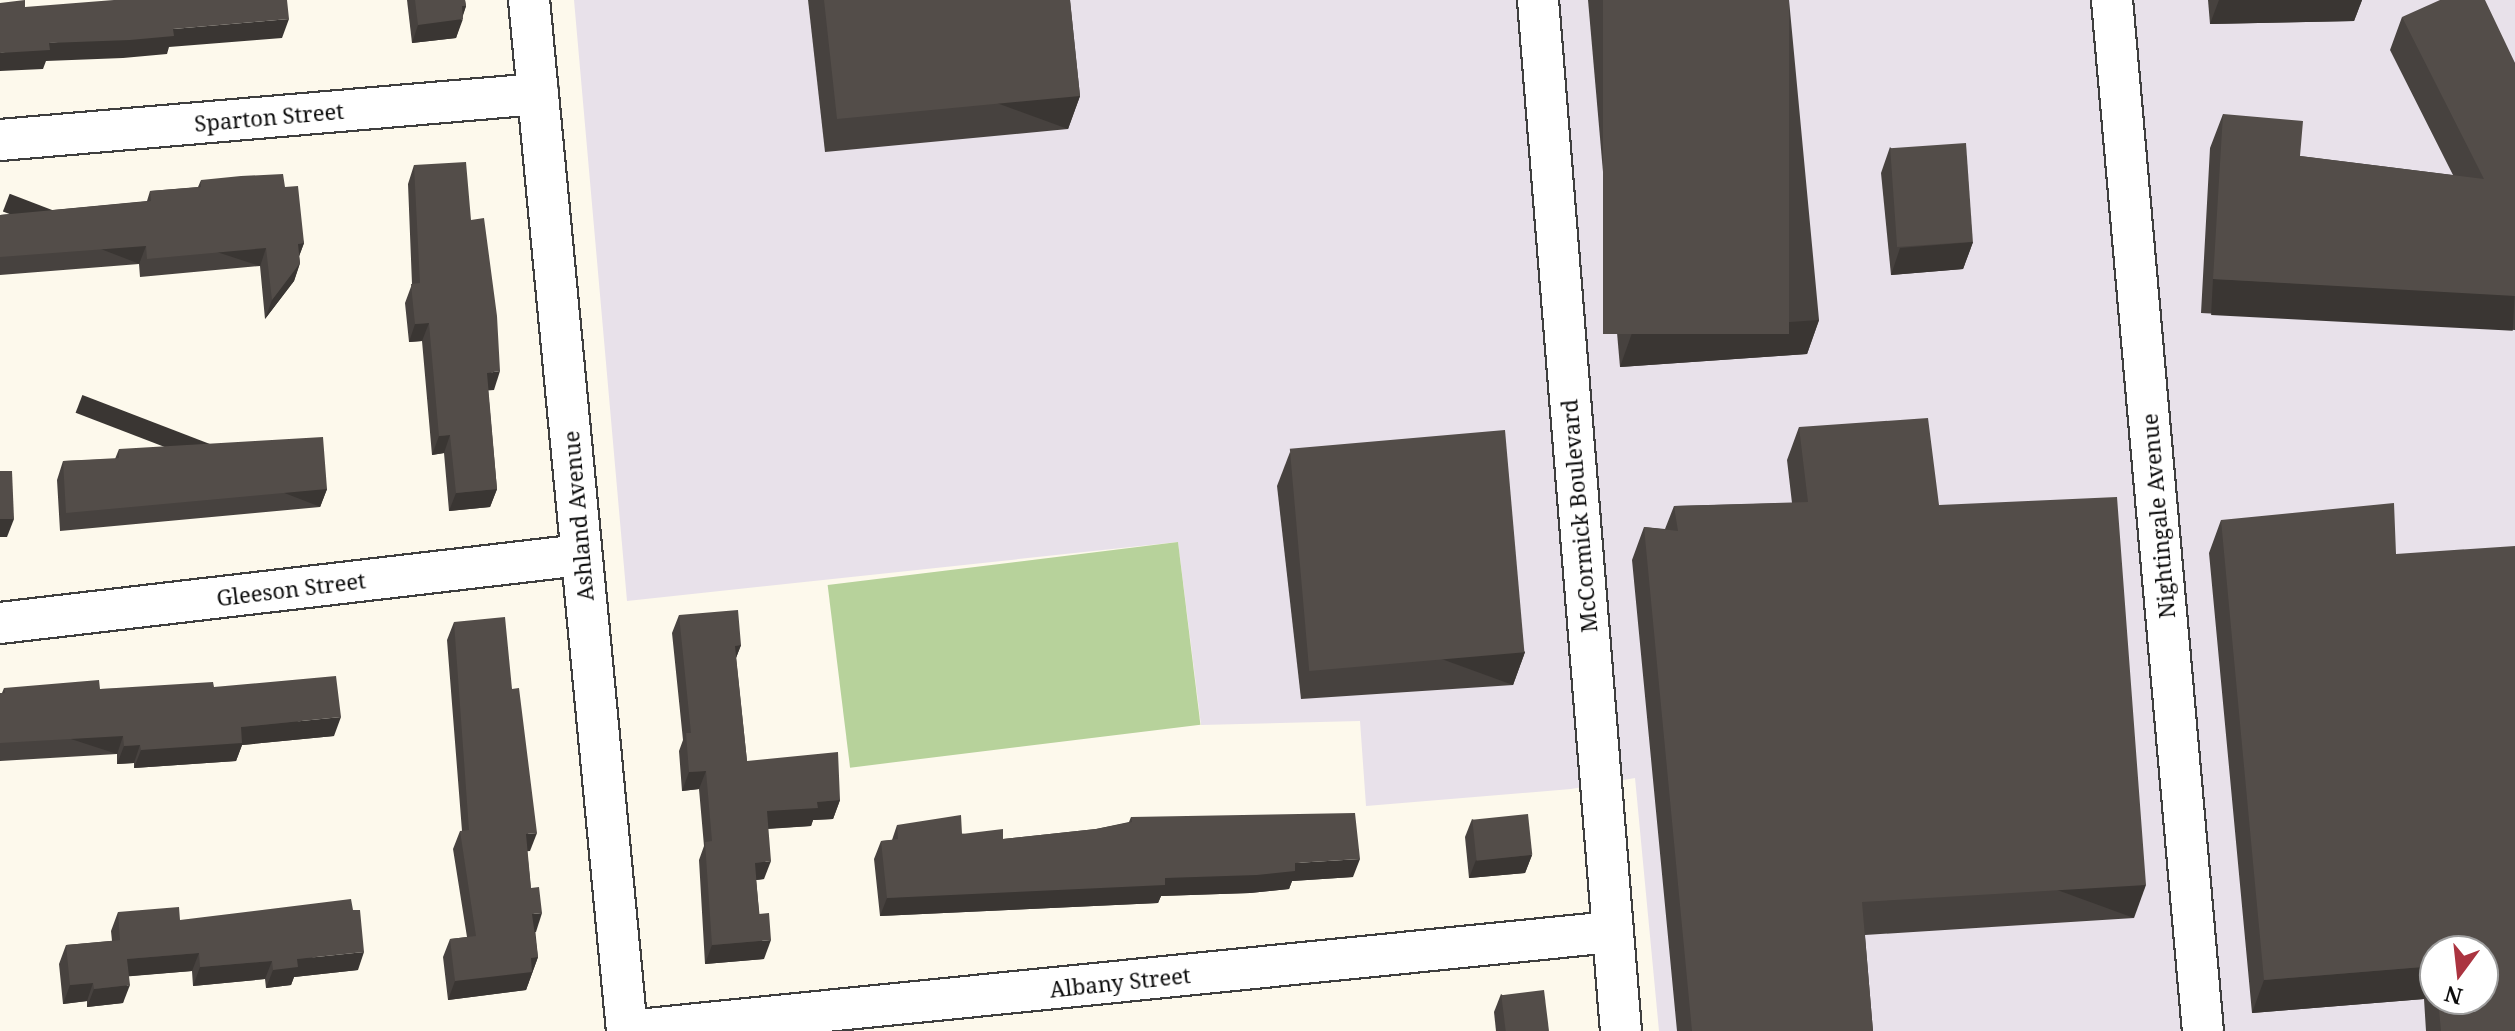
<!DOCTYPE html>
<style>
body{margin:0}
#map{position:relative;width:2515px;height:1031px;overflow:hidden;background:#fdf9ec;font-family:"Noto Serif",serif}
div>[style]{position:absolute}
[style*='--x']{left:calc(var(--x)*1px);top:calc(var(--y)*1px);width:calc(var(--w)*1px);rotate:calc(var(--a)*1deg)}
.industrial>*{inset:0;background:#e8e1ea}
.forest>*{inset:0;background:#b7d29b;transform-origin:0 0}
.roads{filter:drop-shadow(2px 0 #3f3f3f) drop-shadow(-2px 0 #3f3f3f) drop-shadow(0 2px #3f3f3f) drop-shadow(0 -2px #3f3f3f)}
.minor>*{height:40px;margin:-20px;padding:0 20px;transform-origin:20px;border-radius:20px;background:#fff}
.wall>*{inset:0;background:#47423f}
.shaded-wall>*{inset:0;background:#3a3633;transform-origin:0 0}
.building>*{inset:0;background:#534d49;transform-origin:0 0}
span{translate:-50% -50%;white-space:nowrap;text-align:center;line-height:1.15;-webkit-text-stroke:8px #fff;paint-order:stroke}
.street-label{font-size:22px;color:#0c0c0c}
.north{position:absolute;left:2419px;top:935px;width:80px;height:80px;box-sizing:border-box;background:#fff;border:2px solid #9e9e9e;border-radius:50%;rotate:195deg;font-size:22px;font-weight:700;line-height:32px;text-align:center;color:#0c0c0c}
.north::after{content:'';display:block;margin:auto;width:28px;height:36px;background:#ab3440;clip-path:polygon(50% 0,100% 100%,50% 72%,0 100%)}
</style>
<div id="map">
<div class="industrial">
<i style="clip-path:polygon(evenodd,574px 0,2515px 0,2515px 1031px,1659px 1031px,1635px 778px,1571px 789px,1366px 806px,1360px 721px,1201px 725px,1178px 542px,627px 601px,574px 0,2435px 951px,2483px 951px,2483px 999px,2435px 999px,2435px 951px)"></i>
</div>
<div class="forest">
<i style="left:1178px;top:542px;width:184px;height:353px;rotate:83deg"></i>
</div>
<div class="roads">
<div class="minor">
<i style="--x:529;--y:0;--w:1036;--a:84.57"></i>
<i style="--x:1538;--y:0;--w:1034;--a:85.4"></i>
<i style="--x:2112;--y:0;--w:1035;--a:84.96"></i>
<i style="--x:0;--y:140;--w:540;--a:-4.89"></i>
<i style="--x:0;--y:623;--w:585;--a:-6.68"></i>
<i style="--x:628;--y:1031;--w:989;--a:-5.75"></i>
</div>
</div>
<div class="wall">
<i style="clip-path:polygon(407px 0,465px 0,466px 6px,456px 38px,412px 43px)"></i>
<i style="clip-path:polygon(808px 0,1070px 0,1080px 96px,1068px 129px,825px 152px)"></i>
<i style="clip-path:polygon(1588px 0,1789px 0,1819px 320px,1807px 354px,1620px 367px)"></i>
<i style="clip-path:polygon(2208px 0,2362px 0,2354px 21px,2210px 24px)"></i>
<i style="clip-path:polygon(2402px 17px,2515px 63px,2515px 330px,2201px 313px,2210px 148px,2223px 114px,2300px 156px,2453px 175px,2390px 50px)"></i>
<i style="clip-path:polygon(1890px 147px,1973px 242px,1963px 269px,1891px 275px,1881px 173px)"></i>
<i style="clip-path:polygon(414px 165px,471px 220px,494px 390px,488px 390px,497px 489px,490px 507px,449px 511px,444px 453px,432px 455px,422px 341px,409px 342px,405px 303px,412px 284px,408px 184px)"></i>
<i style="clip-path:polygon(201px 180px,285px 187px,304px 243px,299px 256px,300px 263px,294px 281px,265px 319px,260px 266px,140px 277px,139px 264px,0 275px,0 215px,147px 201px,150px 191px,198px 187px)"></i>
<i style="clip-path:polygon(1799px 427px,1939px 505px,2134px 918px,1865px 935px,1873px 1031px,1677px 1031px,1632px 560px,1644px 527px,1665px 529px,1674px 506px,1792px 503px,1787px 460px)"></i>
<i style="clip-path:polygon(119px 449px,327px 489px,320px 507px,60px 531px,57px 480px,63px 461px,115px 459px)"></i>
<i style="clip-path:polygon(1290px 452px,1525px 652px,1513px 685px,1301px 699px,1277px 486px)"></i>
<i style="clip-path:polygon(evenodd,2221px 520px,2396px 554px,2515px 1031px,2426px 1031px,2424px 999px,2252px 1013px,2209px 553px,2221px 520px,2435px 951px,2483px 999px,2435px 999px,2435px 951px)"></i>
<i style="clip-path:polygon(679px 615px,741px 645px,736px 658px,747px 761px,840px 800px,833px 819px,813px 820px,811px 826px,768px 829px,764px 879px,756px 880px,764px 959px,705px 964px,699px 860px,704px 846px,699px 789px,682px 791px,679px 751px,683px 740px,672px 633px)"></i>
<i style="clip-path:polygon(454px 622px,512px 689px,530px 851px,527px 851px,538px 957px,526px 990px,448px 1000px,443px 957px,450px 939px,467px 937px,453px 849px,460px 831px,462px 831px,447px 640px)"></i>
<i style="clip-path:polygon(214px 687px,334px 736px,242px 745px,236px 761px,134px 768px,134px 763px,117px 764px,117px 754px,0 761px,0 693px,2px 693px,4px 688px,100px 689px)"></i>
<i style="clip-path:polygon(1131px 817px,1353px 877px,1292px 881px,1289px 889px,1250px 893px,1161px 896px,1158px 903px,880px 916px,874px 859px,881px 841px,892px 840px,897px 825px,1003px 839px,1096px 829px,1129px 822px)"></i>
<i style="clip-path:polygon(1472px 819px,1532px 855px,1525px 873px,1469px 878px,1465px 837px)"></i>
<i style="clip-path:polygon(118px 912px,180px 920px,358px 970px,294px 977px,291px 985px,266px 988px,265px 979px,193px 986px,192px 971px,129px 976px,123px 1003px,87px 1007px,87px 1001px,63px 1004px,59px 964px,66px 945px,112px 941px,111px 931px)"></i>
<i style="clip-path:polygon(1501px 994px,1549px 1031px,1496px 1031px,1494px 1012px)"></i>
</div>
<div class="shaded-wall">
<i style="clip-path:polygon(2219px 0,2362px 0,2354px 21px,2210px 24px)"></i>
<i style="clip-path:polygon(462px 6px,466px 6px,461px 20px,463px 19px,456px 38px,412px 43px,418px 25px)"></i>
<i style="clip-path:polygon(289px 19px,282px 38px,169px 47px,167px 54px,123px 58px,46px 61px,43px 69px,0 71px,0 53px,49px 43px,173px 29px)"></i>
<i style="left:1080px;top:96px;width:35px;height:244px;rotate:110deg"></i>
<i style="clip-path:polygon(1973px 242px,1963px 269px,1891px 275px,1900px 248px)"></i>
<i style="clip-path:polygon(304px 243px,297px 262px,298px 244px)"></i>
<i style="left:146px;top:246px;width:19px;height:146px;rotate:111deg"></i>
<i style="left:266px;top:248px;width:19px;height:120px;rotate:108deg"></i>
<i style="clip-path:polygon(300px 263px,294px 281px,265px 319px,272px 300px)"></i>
<i style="left:2213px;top:279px;width:302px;height:36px;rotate:3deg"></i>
<i style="clip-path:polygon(1819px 320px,1807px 354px,1620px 367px,1632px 333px)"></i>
<i style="clip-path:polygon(429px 323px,422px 341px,409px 342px,415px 324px)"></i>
<i style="clip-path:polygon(500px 371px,494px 390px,480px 391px,487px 373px)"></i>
<i style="clip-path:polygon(450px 435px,444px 453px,432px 455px,439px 436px)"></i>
<i style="left:327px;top:489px;width:19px;height:262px;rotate:111deg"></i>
<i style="clip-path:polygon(497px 489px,490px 507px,449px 511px,456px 493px)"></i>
<i style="clip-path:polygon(0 519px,14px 519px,7px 537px,0 537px)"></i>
<i style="clip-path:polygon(741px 645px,734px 663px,735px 646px)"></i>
<i style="left:1525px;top:652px;width:35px;height:212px;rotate:110deg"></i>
<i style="clip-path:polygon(341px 717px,334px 736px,242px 745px,236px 761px,134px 768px,141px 750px,241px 727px)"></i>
<i style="left:123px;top:736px;width:19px;height:123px;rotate:108deg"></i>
<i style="clip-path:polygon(140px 745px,134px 763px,117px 764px,124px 746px)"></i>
<i style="clip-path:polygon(706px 771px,699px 789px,682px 791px,689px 772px)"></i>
<i style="clip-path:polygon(840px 800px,833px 819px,813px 820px,811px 826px,760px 829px,767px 811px,817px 802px)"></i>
<i style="clip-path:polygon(537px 833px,530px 851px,519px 852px,526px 834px)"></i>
<i style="clip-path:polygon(1532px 855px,1525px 873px,1469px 878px,1476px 860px)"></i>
<i style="clip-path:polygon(1360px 859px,1353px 877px,1292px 881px,1289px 889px,1250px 893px,1161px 896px,1158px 903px,880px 916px,887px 898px,1165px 878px,1295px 863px)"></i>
<i style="clip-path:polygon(771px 861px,764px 879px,748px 881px,755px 863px)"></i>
<i style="left:2146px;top:885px;width:35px;height:285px;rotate:110deg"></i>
<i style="clip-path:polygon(542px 913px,536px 932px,525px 933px,532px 914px)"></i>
<i style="clip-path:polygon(771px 940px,764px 959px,705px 964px,712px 945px)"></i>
<i style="clip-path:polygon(364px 952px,358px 970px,294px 977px,291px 985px,266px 988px,273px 970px,297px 959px)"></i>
<i style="clip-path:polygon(199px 953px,192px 971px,121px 977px,127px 959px)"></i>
<i style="clip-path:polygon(538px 957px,526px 990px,448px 1000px,455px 981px,531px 958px)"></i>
<i style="clip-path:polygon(272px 961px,265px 979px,193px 986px,200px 967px)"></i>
<i style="clip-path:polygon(2435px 966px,2424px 999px,2252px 1013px,2264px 980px)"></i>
<i style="clip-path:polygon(93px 983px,87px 1001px,63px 1004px,70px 985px)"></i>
<i style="clip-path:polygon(130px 985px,123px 1003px,87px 1007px,94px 989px)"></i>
</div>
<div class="building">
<i style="clip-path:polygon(25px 0,25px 7px,114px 0,287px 0,289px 19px,173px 29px,174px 36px,130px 40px,49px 43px,50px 50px,0 53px,0 3px)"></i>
<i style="clip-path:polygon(415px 0,465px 0,466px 6px,462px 6px,463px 19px,418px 25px)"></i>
<i style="clip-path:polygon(824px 0,1070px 0,1080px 96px,837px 119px)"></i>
<i style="left:1603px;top:0;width:186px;height:334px"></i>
<i style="clip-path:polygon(2440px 0,2485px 0,2515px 63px,2515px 296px,2213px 279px,2223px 114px,2303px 121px,2300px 156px,2484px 179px,2402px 17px)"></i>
<i style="left:1966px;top:143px;width:99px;height:76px;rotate:86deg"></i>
<i style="clip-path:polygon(466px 162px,471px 220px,484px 218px,497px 316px,500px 371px,487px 373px,497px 489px,456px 493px,450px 435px,439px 436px,429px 323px,415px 324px,411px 284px,420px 283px,414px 165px)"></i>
<i style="clip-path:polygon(283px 174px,285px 187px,298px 186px,304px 243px,298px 244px,300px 263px,272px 300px,266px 248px,147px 259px,146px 246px,0 257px,0 215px,151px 201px,150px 191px,201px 187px,201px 180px,241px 176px)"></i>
<i style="clip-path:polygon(1928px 418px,1939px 505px,2117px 497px,2146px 885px,1862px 902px,1873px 1031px,1692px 1031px,1644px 527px,1678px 531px,1674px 506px,1808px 502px,1799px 427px)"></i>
<i style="left:1505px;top:430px;width:223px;height:216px;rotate:85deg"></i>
<i style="clip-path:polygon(323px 437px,327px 489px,66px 513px,63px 461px,119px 458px,119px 449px)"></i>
<i style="clip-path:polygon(0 471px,12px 471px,14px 519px,0 519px)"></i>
<i style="clip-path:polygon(2394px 503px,2396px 554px,2515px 546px,2515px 1031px,2441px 1031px,2438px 999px,2483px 999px,2483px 951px,2435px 951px,2435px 966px,2264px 980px,2221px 520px)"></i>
<i style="clip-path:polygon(738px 610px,741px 645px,735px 646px,747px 761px,838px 752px,840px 800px,817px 802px,818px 808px,767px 811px,771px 861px,755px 863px,759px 914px,769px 913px,771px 940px,712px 945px,705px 842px,712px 841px,706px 771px,689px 772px,686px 733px,691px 733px,679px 615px)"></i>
<i style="clip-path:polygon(505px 617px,512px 689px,519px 688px,537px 833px,526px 834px,531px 888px,539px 887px,542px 913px,532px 914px,538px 957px,531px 958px,532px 972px,455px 981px,450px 939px,476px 936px,460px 831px,469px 830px,454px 622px)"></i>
<i style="clip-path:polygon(336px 676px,341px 717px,241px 727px,242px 743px,141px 750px,140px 745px,124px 746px,123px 736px,0 743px,0 693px,5px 693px,4px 688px,99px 680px,100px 689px,213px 682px,214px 687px)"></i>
<i style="clip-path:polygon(1355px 813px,1360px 859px,1295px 863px,1295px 871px,1257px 875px,1165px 878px,1165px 885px,887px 898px,881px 841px,898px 839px,897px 825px,961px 815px,962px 834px,1003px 829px,1003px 839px,1096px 829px,1132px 822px,1131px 817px)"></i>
<i style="left:1528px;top:814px;width:41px;height:56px;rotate:84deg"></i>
<i style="clip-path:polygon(351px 899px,353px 910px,360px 910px,364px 952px,297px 959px,298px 967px,273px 970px,272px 961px,200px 967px,199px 953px,127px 959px,130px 985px,94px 989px,93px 983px,70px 985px,66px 945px,120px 940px,118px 912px,179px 907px,180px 920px)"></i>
<i style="left:1544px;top:990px;width:41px;height:43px;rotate:83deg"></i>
</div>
<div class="street-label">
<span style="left:269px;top:117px;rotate:-5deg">Sparton Street</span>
<span style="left:578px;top:516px;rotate:-95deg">Ashland Avenue</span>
<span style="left:1579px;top:516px;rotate:-95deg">McCormick Boulevard</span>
<span style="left:2158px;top:516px;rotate:-95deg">Nightingale Avenue</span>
<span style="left:291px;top:589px;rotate:-7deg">Gleeson Street</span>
<span style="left:1120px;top:982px;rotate:-6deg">Albany Street</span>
</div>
<div class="north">N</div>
</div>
